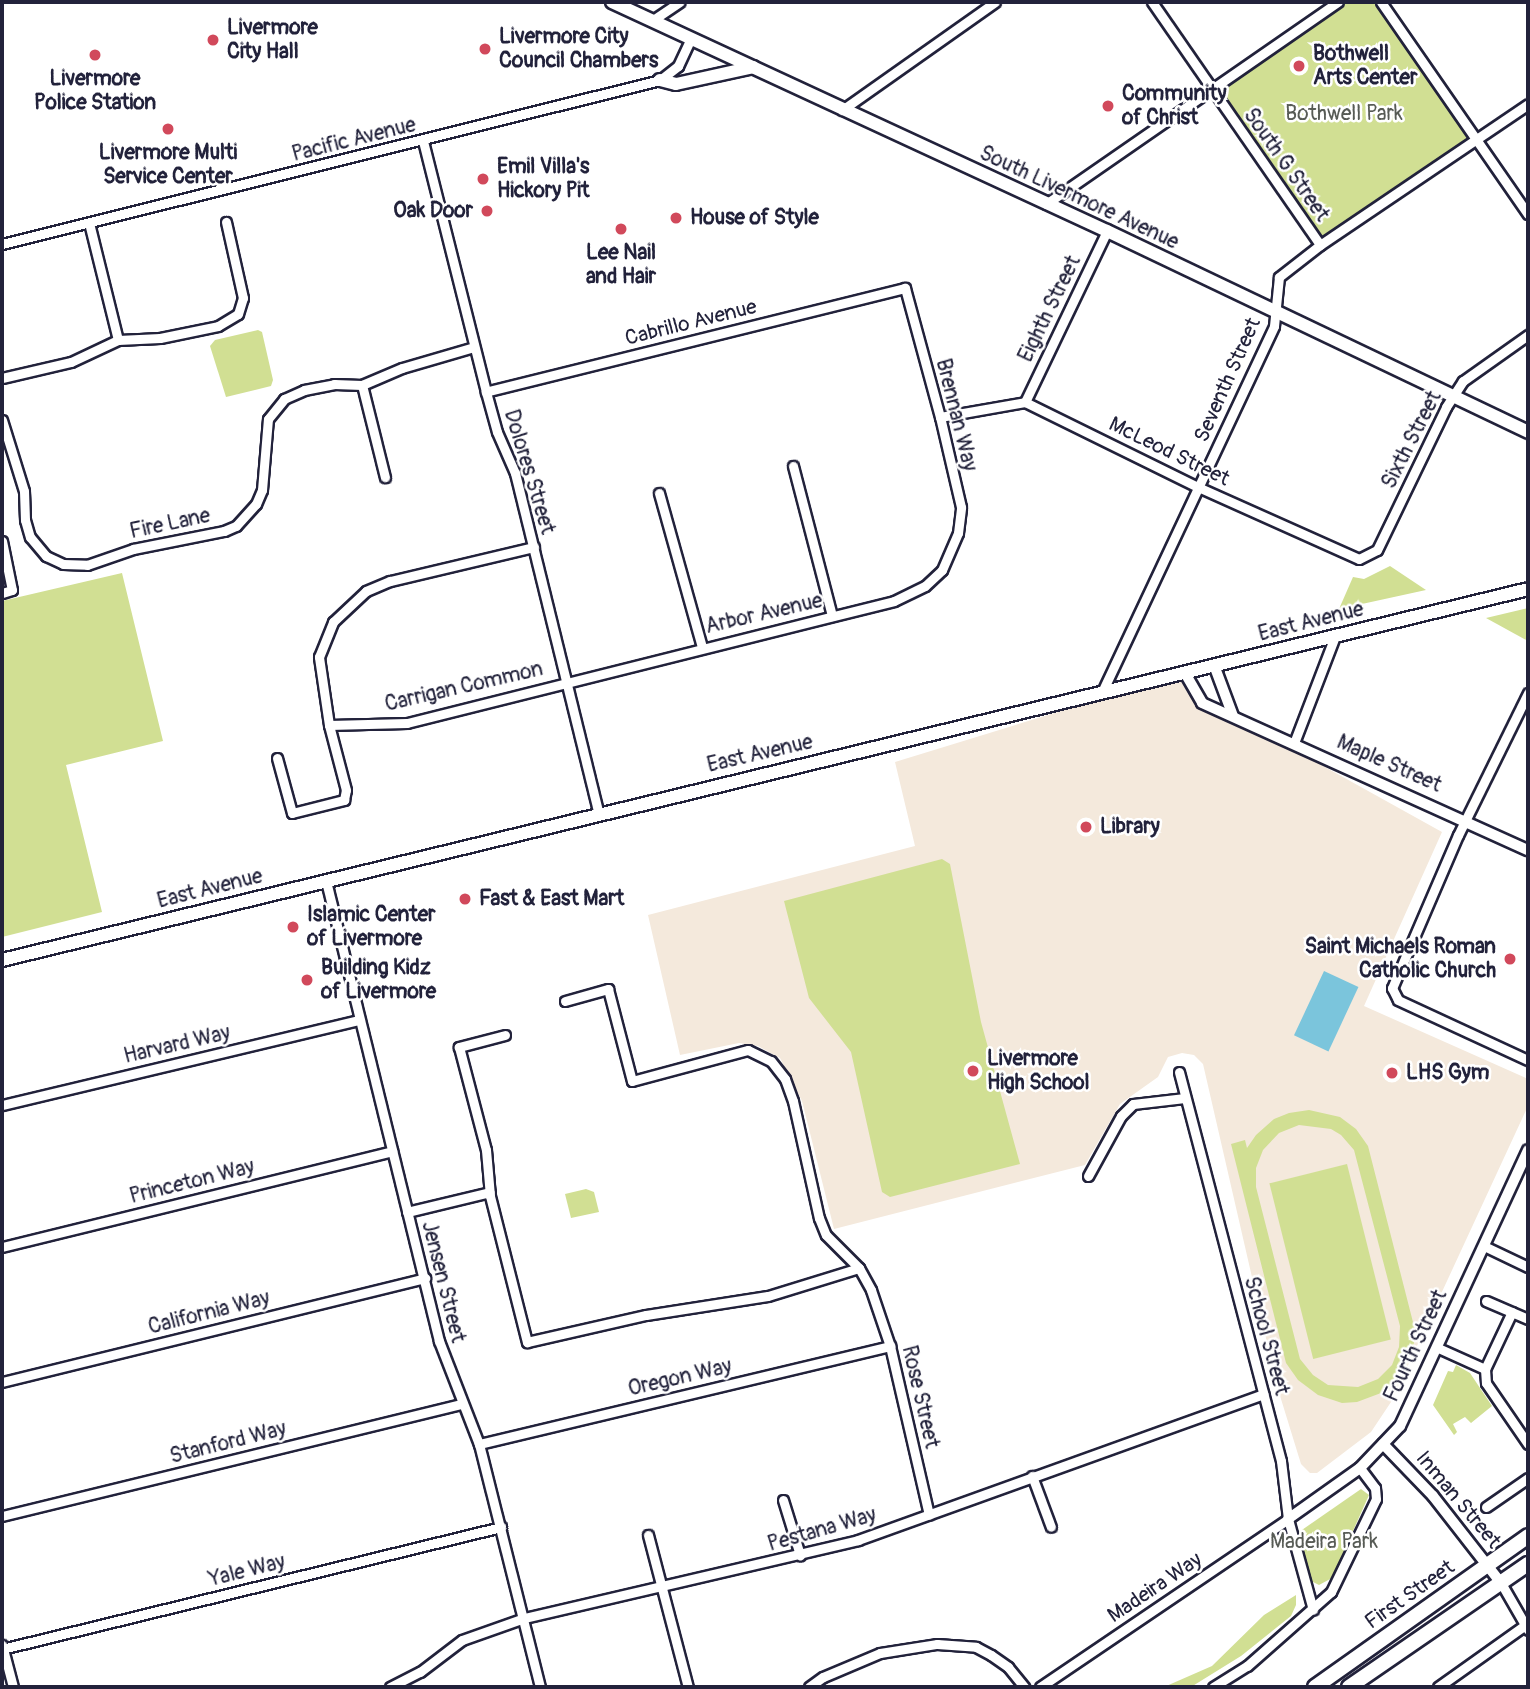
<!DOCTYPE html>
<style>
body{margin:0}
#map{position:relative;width:1530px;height:1689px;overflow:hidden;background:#fff;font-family:Pangolin,sans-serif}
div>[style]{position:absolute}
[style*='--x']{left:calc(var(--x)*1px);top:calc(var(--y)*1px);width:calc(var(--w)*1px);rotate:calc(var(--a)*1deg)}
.built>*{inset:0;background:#f4e9dc}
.green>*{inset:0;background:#d1df93;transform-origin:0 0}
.water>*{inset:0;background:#7bc5dc;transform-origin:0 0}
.roads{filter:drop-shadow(2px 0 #22223b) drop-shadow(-2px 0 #22223b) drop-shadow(0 2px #22223b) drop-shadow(0 -2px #22223b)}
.minor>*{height:9px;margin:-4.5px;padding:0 4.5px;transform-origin:4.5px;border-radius:4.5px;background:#fff}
.tertiary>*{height:10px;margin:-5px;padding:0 5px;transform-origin:5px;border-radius:5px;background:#fff}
.secondary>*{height:12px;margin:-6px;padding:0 6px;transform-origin:6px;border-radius:6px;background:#fff}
.primary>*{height:14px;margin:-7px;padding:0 7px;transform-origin:7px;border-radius:7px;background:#fff}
.dots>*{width:19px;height:19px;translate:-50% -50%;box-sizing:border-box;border:4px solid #fff;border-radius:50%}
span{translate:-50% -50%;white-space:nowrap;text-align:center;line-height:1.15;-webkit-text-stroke:5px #fff;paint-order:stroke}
.poi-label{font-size:21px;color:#22223b;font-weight:700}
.left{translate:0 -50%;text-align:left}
.right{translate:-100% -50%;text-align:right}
.park-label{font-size:21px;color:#575b55}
.street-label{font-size:21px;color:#22223b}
.frame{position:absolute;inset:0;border:4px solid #22223b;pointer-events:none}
</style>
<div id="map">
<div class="built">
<i style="clip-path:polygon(1185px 673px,1202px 703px,1233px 716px,1442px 832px,1364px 1006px,1528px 1079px,1528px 1106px,1391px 1402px,1371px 1432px,1317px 1473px,1310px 1473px,1301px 1464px,1277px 1386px,1203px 1064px,1194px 1055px,1182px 1053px,1168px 1057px,1158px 1077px,1120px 1104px,1085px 1165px,834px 1229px,802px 1101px,780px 1058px,758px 1046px,739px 1043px,680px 1055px,648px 915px,915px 846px,895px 762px)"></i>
</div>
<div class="green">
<i style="clip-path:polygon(1338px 2px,1381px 2px,1477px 140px,1320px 245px,1212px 89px)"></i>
<i style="clip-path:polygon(258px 330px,262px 332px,273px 380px,271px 386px,226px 397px,210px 346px,215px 340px)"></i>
<i style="clip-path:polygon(1390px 566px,1426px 590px,1339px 609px,1353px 577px,1364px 579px)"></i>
<i style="clip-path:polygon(122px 573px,163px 741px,66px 765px,102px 912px,2px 937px,2px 601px)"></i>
<i style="clip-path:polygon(1528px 608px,1528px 641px,1486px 618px)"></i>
<i style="clip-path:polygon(942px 859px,950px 864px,981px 1022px,1020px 1164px,890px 1197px,882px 1192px,851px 1052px,809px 998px,784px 901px)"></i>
<i style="clip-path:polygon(evenodd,1309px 1110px,1340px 1117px,1356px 1129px,1368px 1146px,1415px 1330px,1413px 1351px,1401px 1376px,1381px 1393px,1357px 1402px,1342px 1403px,1318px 1395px,1298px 1380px,1286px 1363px,1231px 1144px,1245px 1140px,1247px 1148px,1256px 1135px,1274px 1119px,1289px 1113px,1309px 1110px,1299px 1125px,1331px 1129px,1341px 1135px,1354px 1150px,1400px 1326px,1399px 1347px,1392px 1365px,1378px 1379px,1358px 1387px,1328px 1385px,1313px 1375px,1300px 1359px,1256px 1187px,1256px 1168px,1263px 1150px,1279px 1133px,1299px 1125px)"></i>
<i style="left:1347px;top:1164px;width:181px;height:80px;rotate:76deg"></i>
<i style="clip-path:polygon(586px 1189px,594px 1192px,599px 1212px,571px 1218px,565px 1194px)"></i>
<i style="clip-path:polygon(1456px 1365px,1470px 1373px,1492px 1406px,1471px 1423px,1465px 1417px,1453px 1424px,1457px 1432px,1454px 1435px,1433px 1405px,1448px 1371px,1453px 1372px)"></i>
<i style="clip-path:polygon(1361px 1489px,1369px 1495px,1332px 1578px,1319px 1585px,1311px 1581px,1299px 1532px)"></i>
<i style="clip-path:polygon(1296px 1595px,1296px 1605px,1291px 1616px,1241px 1656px,1191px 1687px,1164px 1687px,1212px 1666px,1264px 1615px)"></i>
</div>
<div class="water">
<i style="left:1324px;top:971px;width:38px;height:71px;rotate:25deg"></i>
</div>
<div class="roads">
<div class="minor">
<i style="--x:1152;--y:2;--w:295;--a:55.3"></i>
<i style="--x:1381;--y:2;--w:258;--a:55.3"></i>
<i style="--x:653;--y:20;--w:32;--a:-34"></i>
<i style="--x:842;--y:110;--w:187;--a:-35.2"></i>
<i style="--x:423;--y:141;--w:259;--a:75.9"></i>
<i style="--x:486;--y:392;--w:41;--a:74.6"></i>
<i style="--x:497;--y:432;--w:45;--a:66.3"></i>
<i style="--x:515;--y:473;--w:351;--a:76.2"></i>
<i style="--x:1046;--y:204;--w:355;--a:-34.7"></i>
<i style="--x:2;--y:244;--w:678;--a:-14"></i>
<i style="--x:660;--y:80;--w:23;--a:-38"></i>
<i style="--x:678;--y:66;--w:31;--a:-65"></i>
<i style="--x:118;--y:340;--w:42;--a:-2.7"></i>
<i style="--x:160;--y:338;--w:59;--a:-11.7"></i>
<i style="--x:218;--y:326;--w:23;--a:-31"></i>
<i style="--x:238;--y:314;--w:17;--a:-73"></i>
<i style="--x:243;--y:298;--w:78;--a:-102.6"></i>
<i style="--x:2;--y:378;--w:71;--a:-13.1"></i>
<i style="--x:71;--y:362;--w:52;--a:-25.1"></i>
<i style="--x:118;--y:340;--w:121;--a:-103.9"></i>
<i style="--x:362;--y:385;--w:95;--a:76"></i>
<i style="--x:1025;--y:402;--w:190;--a:-64.4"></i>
<i style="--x:940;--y:417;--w:86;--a:-10"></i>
<i style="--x:1025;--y:402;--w:193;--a:26.2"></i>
<i style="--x:1198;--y:487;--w:176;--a:24.1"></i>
<i style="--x:1359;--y:559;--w:20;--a:-27"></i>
<i style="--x:1377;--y:550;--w:159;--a:-64.2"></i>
<i style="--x:1446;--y:407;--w:31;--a:-57"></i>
<i style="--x:1463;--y:381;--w:80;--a:-35.3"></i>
<i style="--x:2;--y:420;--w:74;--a:72.8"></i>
<i style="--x:24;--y:491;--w:29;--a:88"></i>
<i style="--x:25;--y:520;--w:18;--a:74"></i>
<i style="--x:30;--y:537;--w:25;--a:50"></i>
<i style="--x:46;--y:556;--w:19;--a:25"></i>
<i style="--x:63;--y:564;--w:24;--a:2"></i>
<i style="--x:87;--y:565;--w:49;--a:-19.2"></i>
<i style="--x:133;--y:549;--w:93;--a:-11.2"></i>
<i style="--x:224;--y:531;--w:13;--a:-23"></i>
<i style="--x:236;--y:526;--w:30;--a:-48"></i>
<i style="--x:256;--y:504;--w:15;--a:-67"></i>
<i style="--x:262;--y:490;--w:71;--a:-85.2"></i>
<i style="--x:268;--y:419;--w:26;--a:-51"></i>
<i style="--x:284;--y:399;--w:22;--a:-24"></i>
<i style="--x:304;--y:390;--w:31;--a:-11"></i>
<i style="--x:334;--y:384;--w:28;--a:2"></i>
<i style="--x:362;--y:385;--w:43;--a:-23"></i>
<i style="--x:402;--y:368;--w:75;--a:-16.3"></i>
<i style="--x:793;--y:466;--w:155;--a:75.4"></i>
<i style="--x:659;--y:493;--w:160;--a:74.4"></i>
<i style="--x:2;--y:541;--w:50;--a:78.5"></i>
<i style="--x:12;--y:590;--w:10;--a:163"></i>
<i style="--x:1102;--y:692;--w:404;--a:-64.8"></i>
<i style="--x:1274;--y:326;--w:49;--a:-84.2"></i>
<i style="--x:1279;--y:277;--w:52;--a:-38"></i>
<i style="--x:1320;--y:245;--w:251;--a:-34.1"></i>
<i style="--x:1528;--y:693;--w:158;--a:116.2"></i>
<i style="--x:1458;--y:835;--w:167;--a:113.3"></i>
<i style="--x:1392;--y:988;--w:13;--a:63"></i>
<i style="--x:1398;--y:1000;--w:143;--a:24.8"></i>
<i style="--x:329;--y:725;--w:78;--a:-1.5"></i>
<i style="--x:407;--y:723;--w:502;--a:-14.06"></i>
<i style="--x:894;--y:601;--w:34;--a:-26"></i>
<i style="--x:925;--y:586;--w:23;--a:-43"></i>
<i style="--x:942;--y:570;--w:40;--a:-66.6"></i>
<i style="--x:958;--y:533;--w:26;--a:-83"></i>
<i style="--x:961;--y:507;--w:92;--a:-103.1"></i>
<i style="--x:940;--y:417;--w:134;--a:-105.2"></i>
<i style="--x:905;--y:288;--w:432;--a:166.1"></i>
<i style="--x:1294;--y:743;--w:115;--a:-69"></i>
<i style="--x:277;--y:758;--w:57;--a:74.7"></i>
<i style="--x:292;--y:813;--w:54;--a:-14"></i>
<i style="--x:344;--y:800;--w:10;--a:-79"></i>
<i style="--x:346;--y:790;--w:67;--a:-104.7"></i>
<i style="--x:329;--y:725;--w:69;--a:-98.4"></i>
<i style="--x:319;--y:657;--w:38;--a:-68"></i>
<i style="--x:333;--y:622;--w:45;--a:-43.2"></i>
<i style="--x:366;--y:591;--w:26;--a:-23"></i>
<i style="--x:390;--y:581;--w:148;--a:-13.3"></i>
<i style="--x:326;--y:881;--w:474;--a:76.2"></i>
<i style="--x:439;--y:1341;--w:110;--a:68.8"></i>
<i style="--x:479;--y:1444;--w:251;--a:75.9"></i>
<i style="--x:565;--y:1001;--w:45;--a:-15.6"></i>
<i style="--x:608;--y:989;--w:95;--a:75.4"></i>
<i style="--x:632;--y:1081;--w:120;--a:-15"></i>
<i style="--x:748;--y:1050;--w:25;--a:26"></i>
<i style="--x:771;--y:1061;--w:23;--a:52"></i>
<i style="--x:785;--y:1079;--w:23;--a:70"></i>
<i style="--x:793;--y:1101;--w:120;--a:77.5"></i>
<i style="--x:819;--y:1218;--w:18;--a:68"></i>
<i style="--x:826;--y:1235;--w:47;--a:45"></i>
<i style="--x:505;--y:1035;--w:48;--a:165.4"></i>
<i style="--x:459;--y:1047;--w:106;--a:75.3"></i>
<i style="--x:486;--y:1150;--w:46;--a:85"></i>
<i style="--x:490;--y:1196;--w:151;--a:75.8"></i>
<i style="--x:527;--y:1342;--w:122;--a:-12.8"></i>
<i style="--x:646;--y:1315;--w:123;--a:-8.9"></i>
<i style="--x:768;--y:1296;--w:95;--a:-17.1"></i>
<i style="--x:859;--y:1268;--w:25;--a:61"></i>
<i style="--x:871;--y:1290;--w:59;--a:71.3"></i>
<i style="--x:890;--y:1346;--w:173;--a:77"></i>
<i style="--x:1179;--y:1072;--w:402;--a:75.3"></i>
<i style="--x:1281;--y:1461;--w:58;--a:83.1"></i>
<i style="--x:1288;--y:1519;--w:94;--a:74.6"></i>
<i style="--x:2;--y:1105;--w:367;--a:-13.4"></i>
<i style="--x:1088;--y:1176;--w:68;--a:-61.2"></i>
<i style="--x:1121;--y:1116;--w:17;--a:-45"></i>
<i style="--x:1133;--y:1104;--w:52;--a:-6.6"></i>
<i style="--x:407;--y:1212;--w:85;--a:-13.5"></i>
<i style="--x:1484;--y:1246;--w:49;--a:25.5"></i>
<i style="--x:2;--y:1247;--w:402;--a:-13.8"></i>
<i style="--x:1486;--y:1301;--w:46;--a:23.2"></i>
<i style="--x:1436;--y:1347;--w:54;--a:24.2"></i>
<i style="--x:1485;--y:1369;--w:63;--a:-64.7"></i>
<i style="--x:1485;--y:1369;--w:14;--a:86"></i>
<i style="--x:1486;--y:1383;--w:74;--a:55.5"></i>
<i style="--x:2;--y:1382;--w:436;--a:-13.8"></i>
<i style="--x:479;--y:1444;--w:423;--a:-13.4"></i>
<i style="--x:1032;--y:1476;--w:54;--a:69.6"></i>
<i style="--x:783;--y:1500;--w:58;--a:72.8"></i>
<i style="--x:1486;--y:1507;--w:51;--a:-34.6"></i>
<i style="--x:2;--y:1516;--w:473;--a:-13.7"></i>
<i style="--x:648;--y:1535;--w:157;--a:75.3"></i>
<i style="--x:1501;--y:1583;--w:54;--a:60.1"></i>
<i style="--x:2;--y:1645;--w:43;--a:75.3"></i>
<i style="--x:2;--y:1649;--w:514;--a:-13.74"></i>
<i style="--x:390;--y:1687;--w:34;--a:-27"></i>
<i style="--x:420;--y:1672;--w:53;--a:-37.3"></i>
<i style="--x:462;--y:1640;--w:66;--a:-19.5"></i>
<i style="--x:524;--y:1618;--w:343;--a:-13.1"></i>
<i style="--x:858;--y:1540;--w:431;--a:-19.8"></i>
<i style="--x:809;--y:1687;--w:17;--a:-36"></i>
<i style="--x:823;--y:1677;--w:62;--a:-22.8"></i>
<i style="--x:880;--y:1653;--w:58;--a:-9"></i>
<i style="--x:937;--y:1644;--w:39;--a:4"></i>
<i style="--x:976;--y:1647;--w:17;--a:28"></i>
<i style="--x:991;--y:1655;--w:21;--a:35"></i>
<i style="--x:1008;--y:1667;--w:26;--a:51"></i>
<i style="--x:1040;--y:1687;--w:300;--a:-34.1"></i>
<i style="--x:1213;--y:1687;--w:40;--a:-32"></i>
<i style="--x:1247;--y:1666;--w:112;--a:-41.4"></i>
<i style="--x:1331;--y:1592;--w:103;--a:-64.2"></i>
<i style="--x:1376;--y:1499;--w:11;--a:-95"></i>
<i style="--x:1375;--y:1488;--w:25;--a:-127"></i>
<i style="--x:1438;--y:1687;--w:110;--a:-35.4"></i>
</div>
<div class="tertiary">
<i style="--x:1214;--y:665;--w:54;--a:69.6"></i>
<i style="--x:1185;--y:673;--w:34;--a:60"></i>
<i style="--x:1202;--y:703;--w:358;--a:24.3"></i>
<i style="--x:1383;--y:1444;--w:72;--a:46.1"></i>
<i style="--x:1433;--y:1496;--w:110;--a:52"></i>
<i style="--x:1288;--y:1519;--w:88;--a:-35.3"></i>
<i style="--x:1360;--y:1468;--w:58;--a:-46.4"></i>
<i style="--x:1400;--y:1426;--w:304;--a:-65.1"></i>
</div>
<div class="secondary">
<i style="--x:612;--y:2;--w:545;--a:24.83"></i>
<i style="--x:1107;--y:231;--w:467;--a:25.5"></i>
<i style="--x:660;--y:80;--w:16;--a:14"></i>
<i style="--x:676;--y:84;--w:79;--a:-12.4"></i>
<i style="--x:2;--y:960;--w:1570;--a:-13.66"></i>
</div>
<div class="primary">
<i style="--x:1315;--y:1687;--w:261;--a:-35.3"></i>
<i style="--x:1349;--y:1687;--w:217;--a:-34.5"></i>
</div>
</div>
<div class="dots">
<i style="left:213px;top:40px;background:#d1495b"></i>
<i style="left:485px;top:49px;background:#d1495b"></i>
<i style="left:95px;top:55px;background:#d1495b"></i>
<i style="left:1299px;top:66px;background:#d1495b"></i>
<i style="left:1108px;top:106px;background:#d1495b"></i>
<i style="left:168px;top:129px;background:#d1495b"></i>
<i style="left:483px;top:179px;background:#d1495b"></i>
<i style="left:487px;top:211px;background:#d1495b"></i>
<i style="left:676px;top:218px;background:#d1495b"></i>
<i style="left:621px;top:229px;background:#d1495b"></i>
<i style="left:1086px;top:827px;background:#d1495b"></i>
<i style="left:465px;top:899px;background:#d1495b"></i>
<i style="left:293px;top:927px;background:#d1495b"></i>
<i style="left:1510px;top:959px;background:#d1495b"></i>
<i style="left:307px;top:980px;background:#d1495b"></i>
<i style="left:973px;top:1071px;background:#d1495b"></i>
<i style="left:1392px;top:1073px;background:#d1495b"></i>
</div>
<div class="poi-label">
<span class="left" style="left:227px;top:40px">Livermore<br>City Hall</span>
<span class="left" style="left:499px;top:49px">Livermore City<br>Council Chambers</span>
<span class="left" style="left:1313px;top:66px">Bothwell<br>Arts Center</span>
<span style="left:95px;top:91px">Livermore<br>Police Station</span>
<span class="left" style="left:1122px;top:106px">Community<br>of Christ</span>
<span style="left:168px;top:165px">Livermore Multi<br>Service Center</span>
<span class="left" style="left:497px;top:179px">Emil Villa's<br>Hickory Pit</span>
<span class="right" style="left:473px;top:211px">Oak Door</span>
<span class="left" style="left:690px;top:218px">House of Style</span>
<span style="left:621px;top:265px">Lee Nail<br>and Hair</span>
<span class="left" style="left:1100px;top:827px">Library</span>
<span class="left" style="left:479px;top:899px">Fast &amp; East Mart</span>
<span class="left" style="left:307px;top:927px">Islamic Center<br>of Livermore</span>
<span class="right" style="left:1496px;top:959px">Saint Michaels Roman<br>Catholic Church</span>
<span class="left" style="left:321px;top:980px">Building Kidz<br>of Livermore</span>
<span class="left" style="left:987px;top:1071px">Livermore<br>High School</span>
<span class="left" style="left:1406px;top:1073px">LHS Gym</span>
</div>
<div class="park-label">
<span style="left:1344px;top:114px">Bothwell Park</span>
<span style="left:1324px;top:1542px">Madeira Park</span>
</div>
<div class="street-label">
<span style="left:354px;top:140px;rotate:-14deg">Pacific Avenue</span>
<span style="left:1286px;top:165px;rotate:55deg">South G Street</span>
<span style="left:1079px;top:198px;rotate:25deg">South Livermore Avenue</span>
<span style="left:1050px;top:309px;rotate:-64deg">Eighth Street</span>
<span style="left:691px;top:323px;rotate:-14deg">Cabrillo Avenue</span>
<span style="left:1228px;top:380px;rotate:-66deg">Seventh Street</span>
<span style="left:956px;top:415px;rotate:76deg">Brennan Way</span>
<span style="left:1412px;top:440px;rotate:-63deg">Sixth Street</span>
<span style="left:1169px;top:452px;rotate:26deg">McLeod Street</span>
<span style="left:529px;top:472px;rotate:73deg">Dolores Street</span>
<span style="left:170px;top:524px;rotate:-12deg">Fire Lane</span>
<span style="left:764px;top:614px;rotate:-13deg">Arbor Avenue</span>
<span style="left:1311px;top:622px;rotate:-14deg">East Avenue</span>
<span style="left:464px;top:687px;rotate:-13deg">Carrigan Common</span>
<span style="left:760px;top:754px;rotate:-13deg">East Avenue</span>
<span style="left:1389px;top:764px;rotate:24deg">Maple Street</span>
<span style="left:210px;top:889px;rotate:-14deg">East Avenue</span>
<span style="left:177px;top:1045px;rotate:-13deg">Harvard Way</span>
<span style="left:192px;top:1182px;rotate:-14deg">Princeton Way</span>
<span style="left:443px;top:1282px;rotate:76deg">Jensen Street</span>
<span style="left:209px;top:1313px;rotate:-14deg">California Way</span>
<span style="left:1266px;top:1336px;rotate:75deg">School Street</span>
<span style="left:1416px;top:1346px;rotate:-65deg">Fourth Street</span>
<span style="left:680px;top:1378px;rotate:-13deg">Oregon Way</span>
<span style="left:920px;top:1397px;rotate:77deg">Rose Street</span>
<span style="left:228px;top:1443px;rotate:-14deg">Stanford Way</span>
<span style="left:1458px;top:1500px;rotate:50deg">Inman Street</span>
<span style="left:822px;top:1530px;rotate:-16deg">Pestana Way</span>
<span style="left:247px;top:1571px;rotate:-14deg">Yale Way</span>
<span style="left:1155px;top:1588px;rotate:-34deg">Madeira Way</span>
<span style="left:1410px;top:1595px;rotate:-35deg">First Street</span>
</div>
<div class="frame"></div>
</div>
